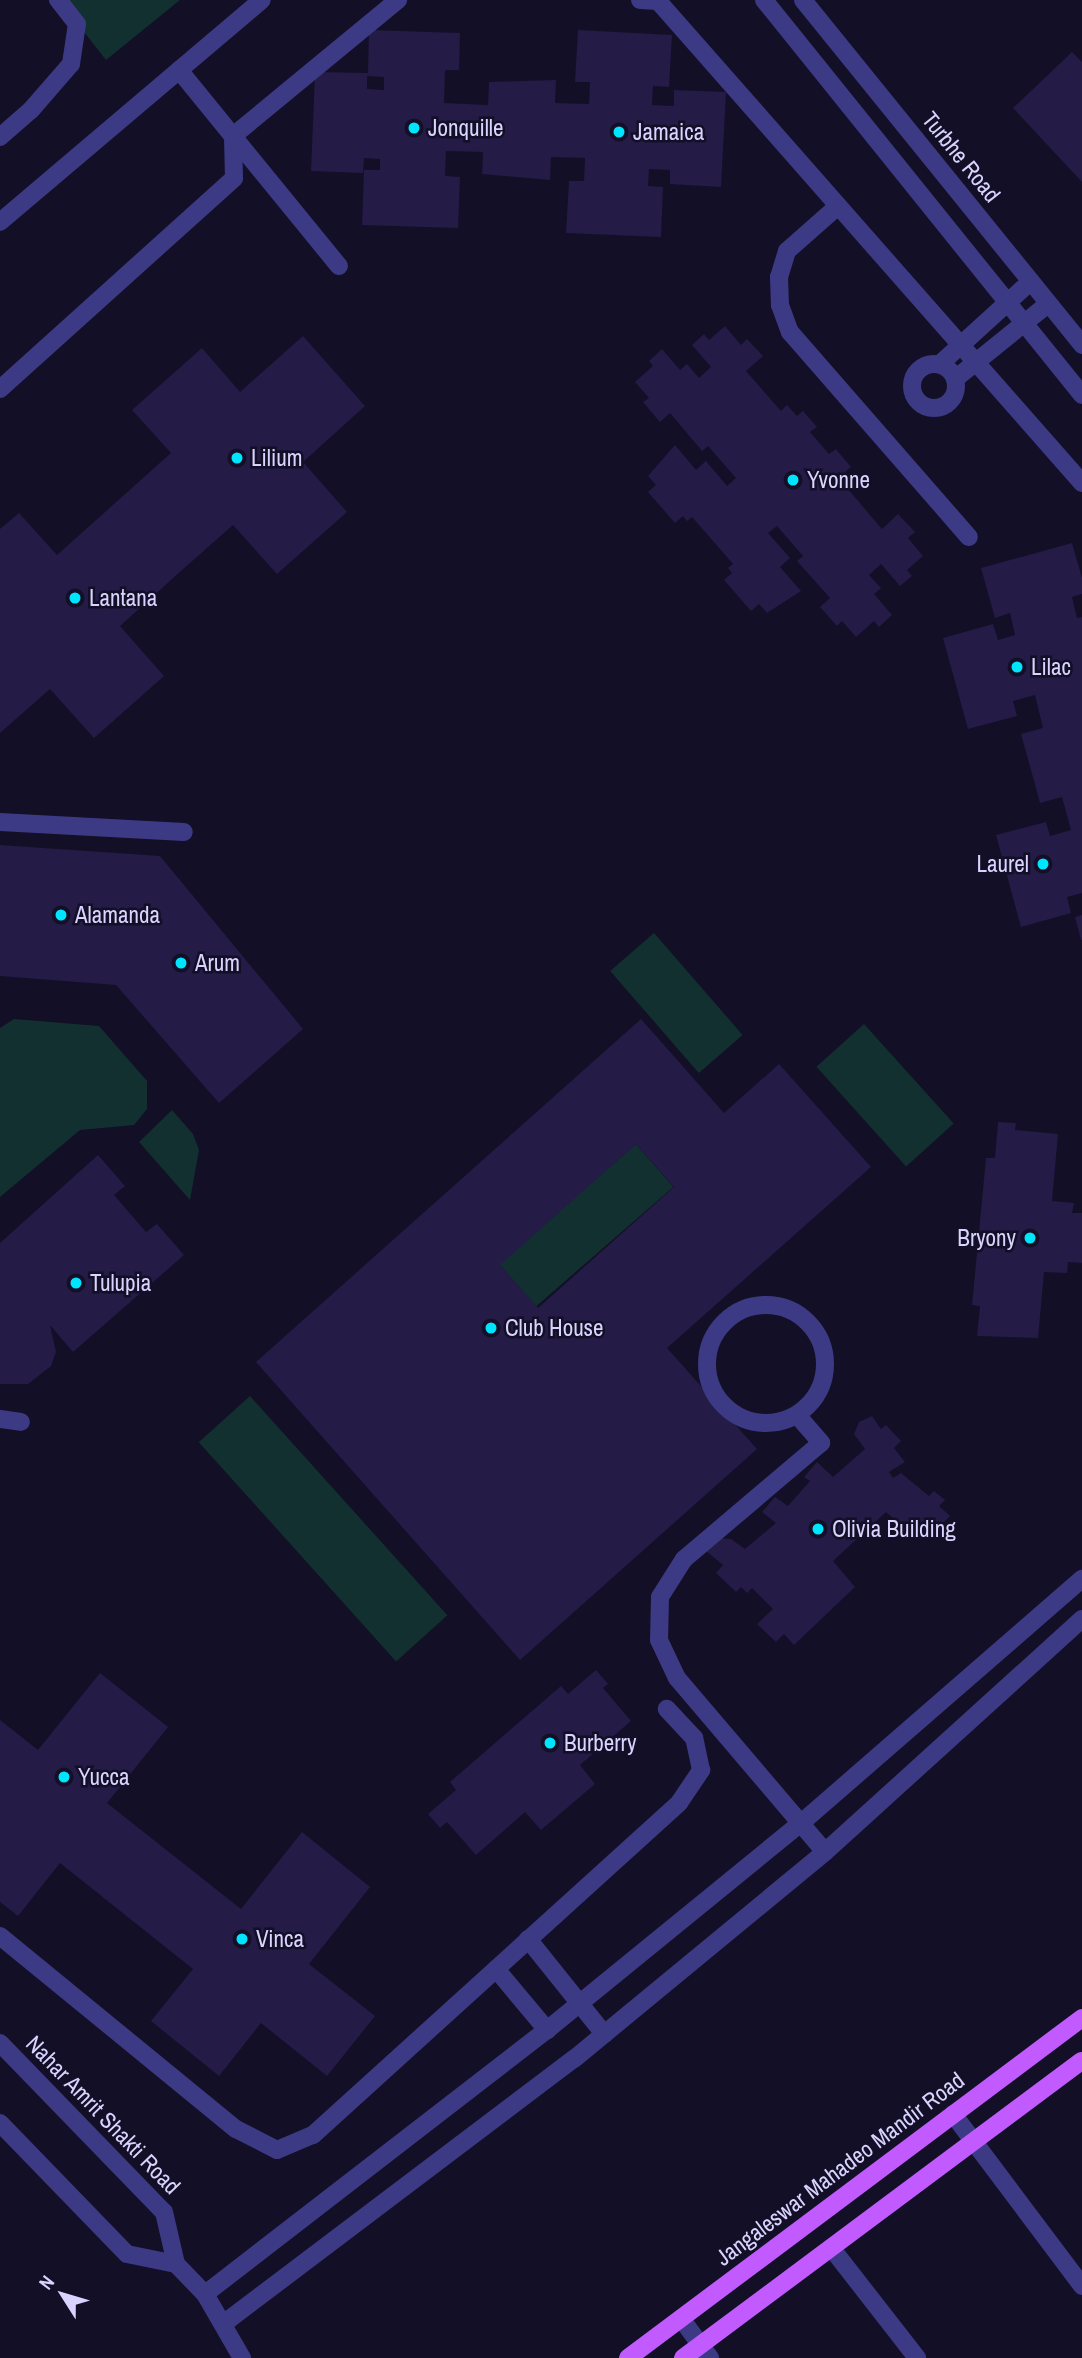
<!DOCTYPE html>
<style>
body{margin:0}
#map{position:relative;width:1082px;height:2358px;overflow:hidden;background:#130f26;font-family:"Archivo Narrow",sans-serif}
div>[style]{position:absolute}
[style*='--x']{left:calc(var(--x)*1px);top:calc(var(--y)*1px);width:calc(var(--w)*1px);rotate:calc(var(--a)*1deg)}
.green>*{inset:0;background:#12302f;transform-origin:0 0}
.building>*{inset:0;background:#241b47}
.minor>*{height:18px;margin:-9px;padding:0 9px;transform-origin:9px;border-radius:9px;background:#3d3a85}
.minor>.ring{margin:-9px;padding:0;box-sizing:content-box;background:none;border:18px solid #3d3a85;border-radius:50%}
.major>*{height:18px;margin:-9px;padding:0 9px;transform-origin:9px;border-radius:9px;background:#c25bff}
.dots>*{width:19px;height:19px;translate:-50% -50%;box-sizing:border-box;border:4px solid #130f26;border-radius:50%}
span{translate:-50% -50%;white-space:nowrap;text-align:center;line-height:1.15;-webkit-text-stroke:5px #130f26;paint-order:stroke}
.poi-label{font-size:23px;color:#d9d4ff}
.left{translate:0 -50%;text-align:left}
.right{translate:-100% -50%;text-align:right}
.street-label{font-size:23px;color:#d9d4ff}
.north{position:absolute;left:28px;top:2260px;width:70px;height:70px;-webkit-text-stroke:5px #130f26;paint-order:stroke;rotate:307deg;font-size:19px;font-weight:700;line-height:28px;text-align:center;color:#d9d4ff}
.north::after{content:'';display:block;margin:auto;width:24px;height:32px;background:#d9d4ff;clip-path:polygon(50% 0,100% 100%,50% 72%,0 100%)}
</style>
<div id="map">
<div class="green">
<i style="clip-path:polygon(59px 0,180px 0,106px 60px)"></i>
<i style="left:654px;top:933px;width:135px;height:58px;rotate:49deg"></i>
<i style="clip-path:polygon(14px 1019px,99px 1026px,147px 1081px,147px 1109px,134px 1125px,80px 1130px,0 1197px,0 1028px)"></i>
<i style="left:864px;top:1024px;width:134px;height:64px;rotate:48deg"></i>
<i style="clip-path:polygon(172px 1110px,193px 1134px,199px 1150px,190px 1200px,139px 1142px)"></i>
<i style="left:636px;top:1144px;width:57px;height:182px;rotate:49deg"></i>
<i style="left:250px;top:1396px;width:295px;height:69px;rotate:48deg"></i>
</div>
<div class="building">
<i style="clip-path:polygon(evenodd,369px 30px,460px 33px,459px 70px,445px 70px,444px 103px,488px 105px,489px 82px,556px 80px,555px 103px,589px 104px,590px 82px,575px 82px,578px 30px,672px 35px,669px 87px,653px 86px,652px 105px,674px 106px,674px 90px,726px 92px,721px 187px,670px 184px,670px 170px,649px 169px,648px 186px,663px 187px,661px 237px,566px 233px,569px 181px,584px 181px,585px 158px,551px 157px,550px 180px,482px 174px,483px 152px,446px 151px,445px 176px,460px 177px,458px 228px,362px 225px,364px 170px,380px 170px,380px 159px,364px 158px,363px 173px,311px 171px,315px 72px,368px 73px,369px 30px,367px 76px,384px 77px,384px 90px,367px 89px,367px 76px)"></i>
<i style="clip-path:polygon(1072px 52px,1082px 62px,1082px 182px,1013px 108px)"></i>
<i style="clip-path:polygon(725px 326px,741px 345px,747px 339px,763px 356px,746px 371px,781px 411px,787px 405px,797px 416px,803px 411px,817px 427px,810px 432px,829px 454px,836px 449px,851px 467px,845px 472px,854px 483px,847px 488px,882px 529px,898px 514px,915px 532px,908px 538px,923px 556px,907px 570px,912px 576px,900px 586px,881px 564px,869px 575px,881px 588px,874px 594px,892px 615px,879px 627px,874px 621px,856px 637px,842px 621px,837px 626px,820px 607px,830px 598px,797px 561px,803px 556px,777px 526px,768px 533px,790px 558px,780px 567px,801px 591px,767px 613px,759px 604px,751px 611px,724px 580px,732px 573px,728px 568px,733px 564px,692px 517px,687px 521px,683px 516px,675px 523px,648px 492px,656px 485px,648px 476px,675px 445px,696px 470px,706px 461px,727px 486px,736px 478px,708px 446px,702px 451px,670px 413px,660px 422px,643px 402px,649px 398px,635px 382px,653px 366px,649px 361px,662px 349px,680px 370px,687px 364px,699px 378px,711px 367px,692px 345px,704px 334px,709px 340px)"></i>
<i style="clip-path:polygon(303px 336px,365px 406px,303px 462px,347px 512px,277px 574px,233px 525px,182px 570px,120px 626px,164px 676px,94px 738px,50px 689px,0 733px,0 529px,19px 513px,57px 555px,171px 453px,132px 410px,202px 348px,240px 392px)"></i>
<i style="clip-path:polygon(1072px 543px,1082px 578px,1082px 594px,1072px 597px,1077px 618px,1082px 617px,1082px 893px,1067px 897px,1071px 913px,1021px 927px,996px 835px,1046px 822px,1050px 836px,1071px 830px,1062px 797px,1040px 803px,1031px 770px,1021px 734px,1043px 728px,1035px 695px,1013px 701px,1017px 716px,968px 729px,943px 638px,993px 624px,998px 640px,1015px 635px,1010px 613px,995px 618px,981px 568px)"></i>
<i style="clip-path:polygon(0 845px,160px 856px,303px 1029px,219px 1103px,116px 985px,0 976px)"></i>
<i style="clip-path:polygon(1082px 915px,1082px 940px,1081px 940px,1075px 917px)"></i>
<i style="clip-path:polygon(evenodd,641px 1019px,724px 1113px,779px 1064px,871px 1167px,667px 1348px,757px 1449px,520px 1660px,256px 1362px,641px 1019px,636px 1144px,674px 1187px,538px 1308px,500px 1265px,636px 1144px)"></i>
<i style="clip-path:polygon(998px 1122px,1016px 1123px,1015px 1130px,1058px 1134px,1052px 1201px,1074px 1203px,1072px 1213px,1082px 1213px,1082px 1263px,1068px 1262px,1067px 1273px,1044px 1272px,1038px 1338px,977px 1336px,980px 1306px,972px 1305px,986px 1158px,995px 1158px)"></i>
<i style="clip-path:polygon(98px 1155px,125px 1186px,114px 1195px,146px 1232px,157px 1224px,184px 1255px,73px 1352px,50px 1325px,56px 1352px,51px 1366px,28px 1384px,0 1384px,0 1243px)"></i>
<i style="clip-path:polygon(872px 1416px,881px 1429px,886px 1425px,901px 1441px,894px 1448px,905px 1462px,889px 1472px,893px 1478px,901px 1473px,929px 1496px,934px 1491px,945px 1500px,939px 1506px,950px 1516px,933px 1533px,926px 1525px,914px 1537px,886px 1512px,833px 1561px,855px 1587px,794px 1645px,784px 1634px,776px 1642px,757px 1624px,773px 1609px,752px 1588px,747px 1593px,741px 1587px,736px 1592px,716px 1573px,723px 1565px,706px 1551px,716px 1538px,731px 1539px,745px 1549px,776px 1523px,762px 1512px,775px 1497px,788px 1506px,810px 1481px,804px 1477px,817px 1462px,833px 1477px,865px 1449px,854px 1434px,859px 1422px)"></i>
<i style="clip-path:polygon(596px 1670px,608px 1684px,603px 1688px,631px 1721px,580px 1765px,595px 1784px,541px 1830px,525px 1812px,476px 1855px,447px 1822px,440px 1828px,428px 1814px,456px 1790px,450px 1782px,561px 1686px,568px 1694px)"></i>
<i style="clip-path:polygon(100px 1673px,168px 1727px,107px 1803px,241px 1909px,302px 1832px,370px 1887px,309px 1964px,375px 2016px,327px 2076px,261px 2023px,219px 2076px,151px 2021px,193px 1969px,60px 1863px,18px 1916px,0 1902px,0 1720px,38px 1750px)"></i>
</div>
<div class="minor">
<i style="--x:640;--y:0;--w:18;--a:3"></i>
<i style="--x:658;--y:1;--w:642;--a:48.66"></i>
<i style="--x:764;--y:0;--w:507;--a:51.16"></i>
<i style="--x:803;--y:0;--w:444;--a:51"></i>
<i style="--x:179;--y:70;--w:253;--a:50.8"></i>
<i style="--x:0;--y:137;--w:41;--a:-41.1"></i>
<i style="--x:31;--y:110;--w:61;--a:-49"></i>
<i style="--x:71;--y:64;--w:40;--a:-81.5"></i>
<i style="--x:77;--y:24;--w:31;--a:-128"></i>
<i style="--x:838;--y:206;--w:68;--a:138.6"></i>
<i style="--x:787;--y:251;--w:27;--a:107"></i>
<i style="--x:779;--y:277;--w:28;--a:88"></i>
<i style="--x:780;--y:305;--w:29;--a:70"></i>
<i style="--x:790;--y:332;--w:272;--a:48.9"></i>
<i style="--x:0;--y:222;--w:343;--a:-40.3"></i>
<i style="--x:940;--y:364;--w:122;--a:-42.3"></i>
<i class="ring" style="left:912px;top:364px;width:26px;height:26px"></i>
<i style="--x:955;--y:379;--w:119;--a:-38.9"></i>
<i style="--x:0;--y:389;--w:315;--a:-42"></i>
<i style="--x:234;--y:178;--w:42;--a:-91.4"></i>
<i style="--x:233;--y:136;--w:214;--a:-39.5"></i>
<i style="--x:0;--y:822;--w:184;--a:3.1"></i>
<i class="ring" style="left:707px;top:1305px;width:100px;height:100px"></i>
<i style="--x:797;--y:1415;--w:37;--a:49"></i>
<i style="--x:821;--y:1443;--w:180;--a:139.7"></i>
<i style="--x:684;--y:1559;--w:45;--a:122.3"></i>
<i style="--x:660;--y:1597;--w:43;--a:91.3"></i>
<i style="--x:659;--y:1640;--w:42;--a:64.7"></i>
<i style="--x:677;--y:1678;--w:228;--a:49.6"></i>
<i style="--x:0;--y:1419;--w:21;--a:8"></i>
<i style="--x:0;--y:1936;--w:305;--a:39.3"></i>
<i style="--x:236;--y:2129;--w:46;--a:27.1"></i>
<i style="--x:277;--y:2150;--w:39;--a:-23"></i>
<i style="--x:313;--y:2135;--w:494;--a:-42.2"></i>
<i style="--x:679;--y:1803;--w:40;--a:-56"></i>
<i style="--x:701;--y:1770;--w:33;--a:-102"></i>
<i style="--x:694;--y:1738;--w:40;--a:-133"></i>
<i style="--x:528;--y:1939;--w:122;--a:51.3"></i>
<i style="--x:496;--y:1969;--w:80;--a:50.1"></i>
<i style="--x:0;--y:2043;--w:235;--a:45.9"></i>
<i style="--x:164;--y:2212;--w:53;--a:77"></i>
<i style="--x:176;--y:2264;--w:42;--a:46"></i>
<i style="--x:205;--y:2294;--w:74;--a:60"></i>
<i style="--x:953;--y:2114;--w:215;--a:53.1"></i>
<i style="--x:0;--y:2123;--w:182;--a:45.9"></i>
<i style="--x:127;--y:2254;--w:50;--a:11.5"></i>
<i style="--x:833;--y:2250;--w:137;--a:52.1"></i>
<i style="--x:205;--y:2294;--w:432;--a:-37.7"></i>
<i style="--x:547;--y:2030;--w:326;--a:-39.2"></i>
<i style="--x:800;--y:1824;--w:374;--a:-41"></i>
<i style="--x:683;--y:2321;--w:46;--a:53.9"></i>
<i style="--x:223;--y:2324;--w:440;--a:-37.1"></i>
<i style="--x:574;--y:2059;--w:325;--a:-39.5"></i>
<i style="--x:825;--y:1852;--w:347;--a:-42.2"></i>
</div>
<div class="major">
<i style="--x:628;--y:2358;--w:567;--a:-36.83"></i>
<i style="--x:683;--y:2358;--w:497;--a:-36.7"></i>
</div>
<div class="dots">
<i style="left:414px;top:128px;background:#00e5ff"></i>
<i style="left:619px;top:132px;background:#00e5ff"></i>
<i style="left:237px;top:458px;background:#00e5ff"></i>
<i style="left:793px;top:480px;background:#00e5ff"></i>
<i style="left:75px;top:598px;background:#00e5ff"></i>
<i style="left:1017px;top:667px;background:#00e5ff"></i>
<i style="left:1043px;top:864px;background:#00e5ff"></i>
<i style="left:61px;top:915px;background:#00e5ff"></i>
<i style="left:181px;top:963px;background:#00e5ff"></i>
<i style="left:1030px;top:1238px;background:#00e5ff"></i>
<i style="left:76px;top:1283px;background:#00e5ff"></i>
<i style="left:491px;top:1328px;background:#00e5ff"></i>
<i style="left:818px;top:1529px;background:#00e5ff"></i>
<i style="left:550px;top:1743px;background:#00e5ff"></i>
<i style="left:64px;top:1777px;background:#00e5ff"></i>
<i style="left:242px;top:1939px;background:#00e5ff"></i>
</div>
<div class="poi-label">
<span class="left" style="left:428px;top:128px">Jonquille</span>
<span class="left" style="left:633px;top:132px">Jamaica</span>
<span class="left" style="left:251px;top:458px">Lilium</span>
<span class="left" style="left:807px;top:480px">Yvonne</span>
<span class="left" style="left:89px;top:598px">Lantana</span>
<span class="left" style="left:1031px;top:667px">Lilac</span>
<span class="right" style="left:1029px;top:864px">Laurel</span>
<span class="left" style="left:75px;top:915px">Alamanda</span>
<span class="left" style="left:195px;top:963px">Arum</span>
<span class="right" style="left:1016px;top:1238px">Bryony</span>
<span class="left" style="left:90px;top:1283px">Tulupia</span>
<span class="left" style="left:505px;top:1328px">Club House</span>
<span class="left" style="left:832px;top:1529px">Olivia Building</span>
<span class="left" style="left:564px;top:1743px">Burberry</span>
<span class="left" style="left:78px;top:1777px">Yucca</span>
<span class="left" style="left:256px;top:1939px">Vinca</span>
</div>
<div class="street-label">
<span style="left:961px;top:157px;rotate:51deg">Turbhe Road</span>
<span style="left:103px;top:2115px;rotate:46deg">Nahar Amrit Shakti Road</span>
<span style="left:840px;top:2169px;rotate:-37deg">Jangaleswar Mahadeo Mandir Road</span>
</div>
<div class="north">N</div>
</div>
